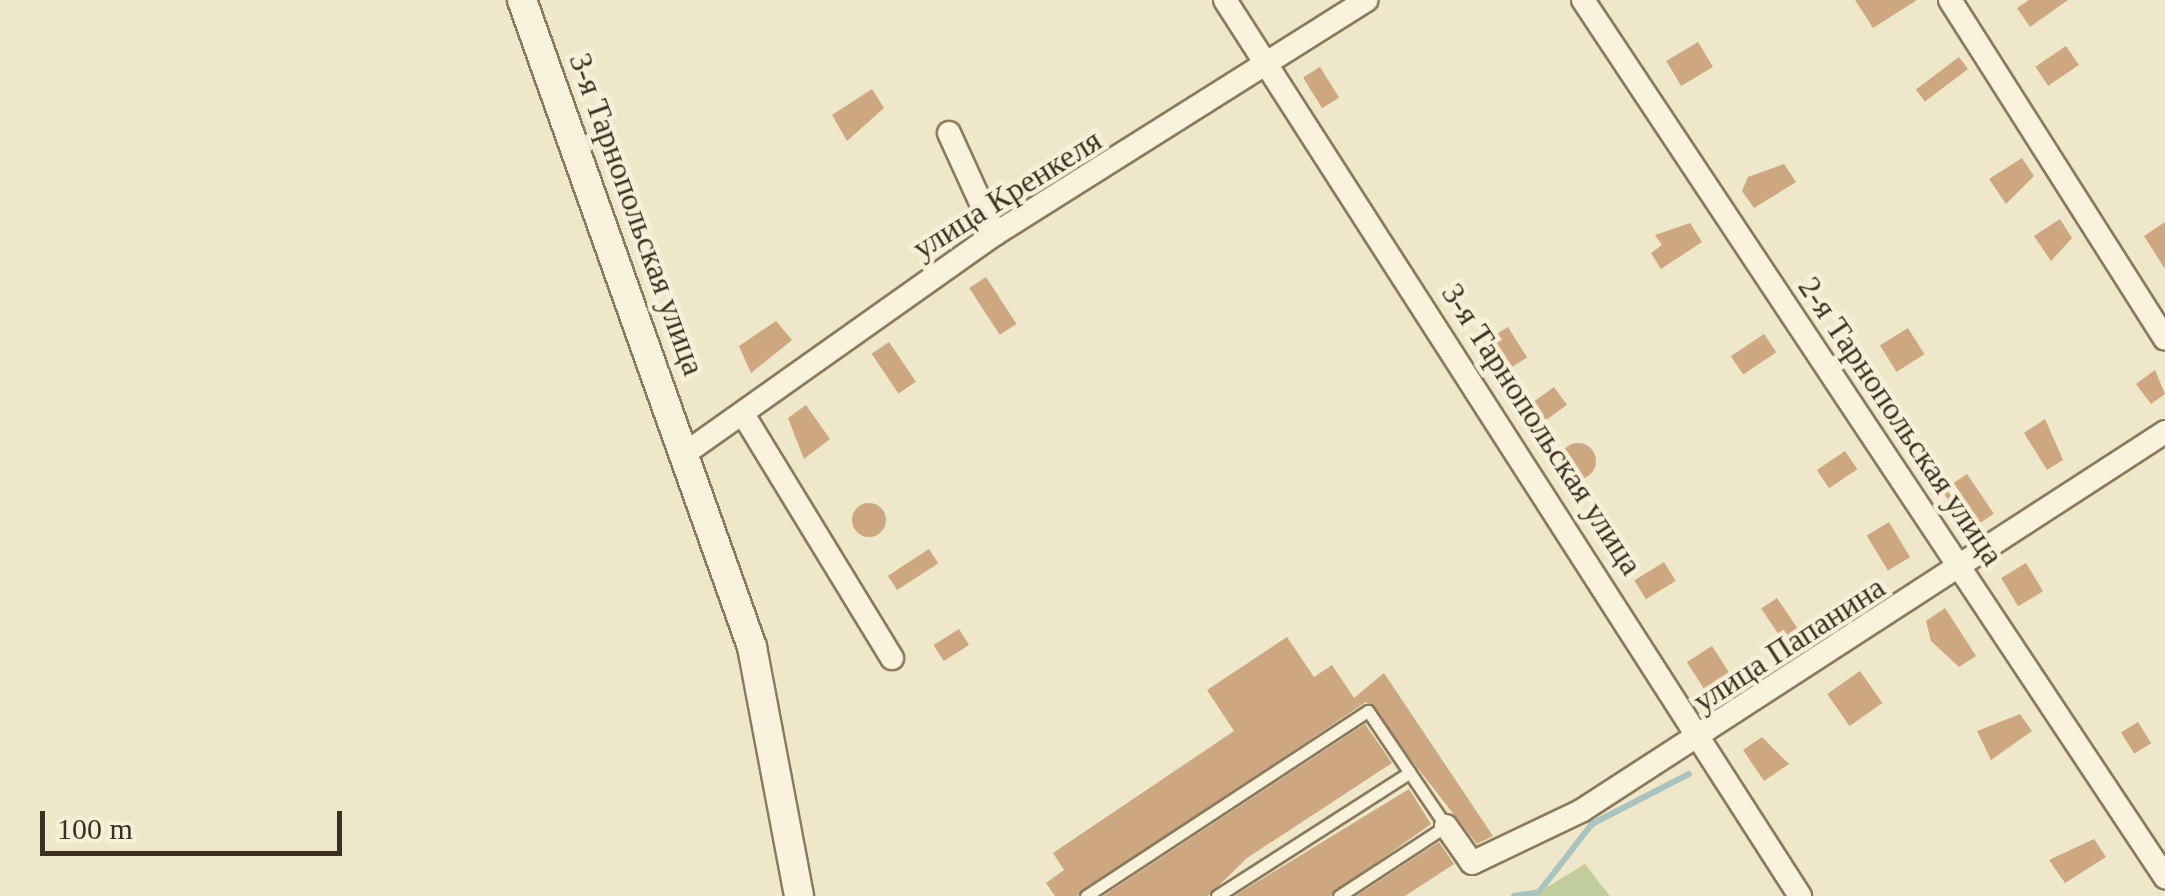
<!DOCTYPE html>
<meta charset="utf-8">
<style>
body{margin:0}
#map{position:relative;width:2165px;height:896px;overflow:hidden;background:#efe7c9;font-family:"Times New Roman",serif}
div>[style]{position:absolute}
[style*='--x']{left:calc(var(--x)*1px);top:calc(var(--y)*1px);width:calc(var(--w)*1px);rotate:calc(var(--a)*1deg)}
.green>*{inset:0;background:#c2cd9c}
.stream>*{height:6px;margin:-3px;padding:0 3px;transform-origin:3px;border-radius:3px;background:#aac3be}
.building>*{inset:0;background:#cca77f;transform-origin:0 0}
.round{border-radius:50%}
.roads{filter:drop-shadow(2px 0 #8b7a5d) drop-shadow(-2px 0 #8b7a5d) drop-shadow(0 2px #8b7a5d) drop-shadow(0 -2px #8b7a5d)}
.service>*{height:11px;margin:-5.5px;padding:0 5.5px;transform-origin:5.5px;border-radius:5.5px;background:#f9f3dd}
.minor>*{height:22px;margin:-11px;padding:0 11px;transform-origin:11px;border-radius:11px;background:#f9f3dd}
.tertiary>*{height:28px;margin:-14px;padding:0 14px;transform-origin:14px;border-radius:14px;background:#f9f3dd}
span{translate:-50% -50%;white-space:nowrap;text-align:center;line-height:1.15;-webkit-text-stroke:9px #f6f0d9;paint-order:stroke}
.street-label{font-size:32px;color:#3c3121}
.scale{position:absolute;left:40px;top:811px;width:302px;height:45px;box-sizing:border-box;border:5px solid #3c3121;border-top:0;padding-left:12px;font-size:30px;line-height:35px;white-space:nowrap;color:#3c3121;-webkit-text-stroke:8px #f6f0d9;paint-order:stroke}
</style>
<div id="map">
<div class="green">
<i style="clip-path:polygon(1585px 864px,1610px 896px,1514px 896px,1539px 892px)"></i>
</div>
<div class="stream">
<i style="--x:1514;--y:896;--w:25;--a:-9"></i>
<i style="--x:1539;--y:892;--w:86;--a:-52.1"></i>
<i style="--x:1592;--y:824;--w:109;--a:-27.3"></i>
</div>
<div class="building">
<i style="clip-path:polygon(1855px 0,1917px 0,1873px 28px)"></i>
<i style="clip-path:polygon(2029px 0,2068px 0,2030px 27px,2017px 8px)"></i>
<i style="left:1698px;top:42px;width:29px;height:37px;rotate:59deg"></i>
<i style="left:2066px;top:46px;width:23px;height:37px;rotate:56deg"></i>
<i style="left:1959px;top:57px;width:15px;height:54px;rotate:53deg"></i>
<i style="left:1320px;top:67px;width:36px;height:20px;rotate:58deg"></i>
<i style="clip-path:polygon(872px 89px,884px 108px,847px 141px,832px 115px)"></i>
<i style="clip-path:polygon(2022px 158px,2034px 176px,2006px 204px,1989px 179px)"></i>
<i style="clip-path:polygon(1784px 164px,1796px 182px,1754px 208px,1742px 191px,1748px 177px)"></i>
<i style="clip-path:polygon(2060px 219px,2072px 238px,2051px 261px,2034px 236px)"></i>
<i style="clip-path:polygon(2165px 222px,2165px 269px,2144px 236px)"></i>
<i style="clip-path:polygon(1690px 223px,1702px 242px,1661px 269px,1651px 253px,1662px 245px,1655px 235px)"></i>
<i style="left:986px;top:277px;width:56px;height:20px;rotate:57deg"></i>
<i style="clip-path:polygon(776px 321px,792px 340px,751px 373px,739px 346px)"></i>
<i style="left:1508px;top:327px;width:36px;height:34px;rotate:58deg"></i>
<i style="left:1908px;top:328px;width:31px;height:33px;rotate:58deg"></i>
<i style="left:1764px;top:334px;width:22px;height:40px;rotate:56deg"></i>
<i style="left:889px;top:342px;width:48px;height:21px;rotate:56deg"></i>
<i style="clip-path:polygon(2155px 370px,2165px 394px,2151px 404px,2136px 384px)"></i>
<i style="left:1554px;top:387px;width:22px;height:41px;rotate:54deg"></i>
<i style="clip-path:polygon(806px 405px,830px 439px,804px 459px,788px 418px)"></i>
<i style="clip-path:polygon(2045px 419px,2063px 460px,2047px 470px,2024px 433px)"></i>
<i class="round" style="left:1560px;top:443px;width:36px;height:36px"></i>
<i style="left:1845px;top:451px;width:22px;height:34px;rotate:56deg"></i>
<i style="left:1967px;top:474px;width:48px;height:30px;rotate:56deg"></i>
<i class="round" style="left:852px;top:503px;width:34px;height:34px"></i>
<i style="left:1889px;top:522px;width:41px;height:26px;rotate:59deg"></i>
<i style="left:929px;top:549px;width:17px;height:49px;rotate:57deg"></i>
<i style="left:1664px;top:562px;width:22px;height:35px;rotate:58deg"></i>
<i style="left:2026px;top:563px;width:33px;height:29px;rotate:59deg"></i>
<i style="left:1777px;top:598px;width:41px;height:19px;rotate:56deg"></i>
<i style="clip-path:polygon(1945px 608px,1976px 656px,1959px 667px,1931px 641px,1926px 621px)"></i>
<i style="left:959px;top:629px;width:19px;height:30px;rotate:58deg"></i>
<i style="clip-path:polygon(1287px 637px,1314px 677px,1332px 665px,1354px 698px,1384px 673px,1493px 836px,1477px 844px,1366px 702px,1077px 896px,1055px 896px,1046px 883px,1064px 870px,1053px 853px,1234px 731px,1207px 690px)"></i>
<i style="left:1712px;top:646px;width:33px;height:30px;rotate:57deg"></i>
<i style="left:1860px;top:671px;width:39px;height:40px;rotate:55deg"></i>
<i style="clip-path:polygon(2020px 714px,2032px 731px,1991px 760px,1977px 731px)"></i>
<i style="left:2138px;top:722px;width:25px;height:20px;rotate:58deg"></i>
<i style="clip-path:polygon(1365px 724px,1392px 763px,1247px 858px,1208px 896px,1103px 896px)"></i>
<i style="clip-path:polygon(1762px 737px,1789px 764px,1764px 781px,1743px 750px)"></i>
<i style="clip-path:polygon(1409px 789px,1431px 824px,1330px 896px,1234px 896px)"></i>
<i style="clip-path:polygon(2094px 839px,2106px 857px,2065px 883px,2049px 860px)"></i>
<i style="clip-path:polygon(1439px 842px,1454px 864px,1405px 896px,1356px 896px)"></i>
</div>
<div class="roads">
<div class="service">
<i style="--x:1086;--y:896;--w:337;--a:-33.3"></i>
<i style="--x:1368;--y:711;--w:139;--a:55.9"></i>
<i style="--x:1446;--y:826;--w:128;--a:146.8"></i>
<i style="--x:1217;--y:896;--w:229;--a:-32.7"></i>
</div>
<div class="minor">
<i style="--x:1225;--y:0;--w:1065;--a:57.31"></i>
<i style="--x:1583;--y:0;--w:1053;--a:56.43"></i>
<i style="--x:1950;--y:0;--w:401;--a:57.6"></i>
<i style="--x:949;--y:133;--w:111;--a:65.5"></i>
<i style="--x:743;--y:414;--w:286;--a:58.6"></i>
<i style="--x:687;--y:452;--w:377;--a:-35.3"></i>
<i style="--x:995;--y:234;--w:439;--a:-32.2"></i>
<i style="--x:1446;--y:826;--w:45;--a:54.9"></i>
<i style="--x:1472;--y:863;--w:121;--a:-25.5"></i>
<i style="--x:1581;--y:811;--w:696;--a:-32.98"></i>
</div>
<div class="tertiary">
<i style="--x:522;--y:0;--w:687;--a:70.43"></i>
<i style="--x:752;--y:647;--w:253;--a:79.3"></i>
</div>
</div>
<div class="street-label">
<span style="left:1007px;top:194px;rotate:-32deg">улица Кренкеля</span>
<span style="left:637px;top:214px;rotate:70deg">3-я Тарнопольская улица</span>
<span style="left:1901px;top:421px;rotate:56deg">2-я Тарнопольская улица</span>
<span style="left:1542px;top:429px;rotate:57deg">3-я Тарнопольская улица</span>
<span style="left:1789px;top:644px;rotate:-33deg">улица Папанина</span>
</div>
<div class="scale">100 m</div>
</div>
